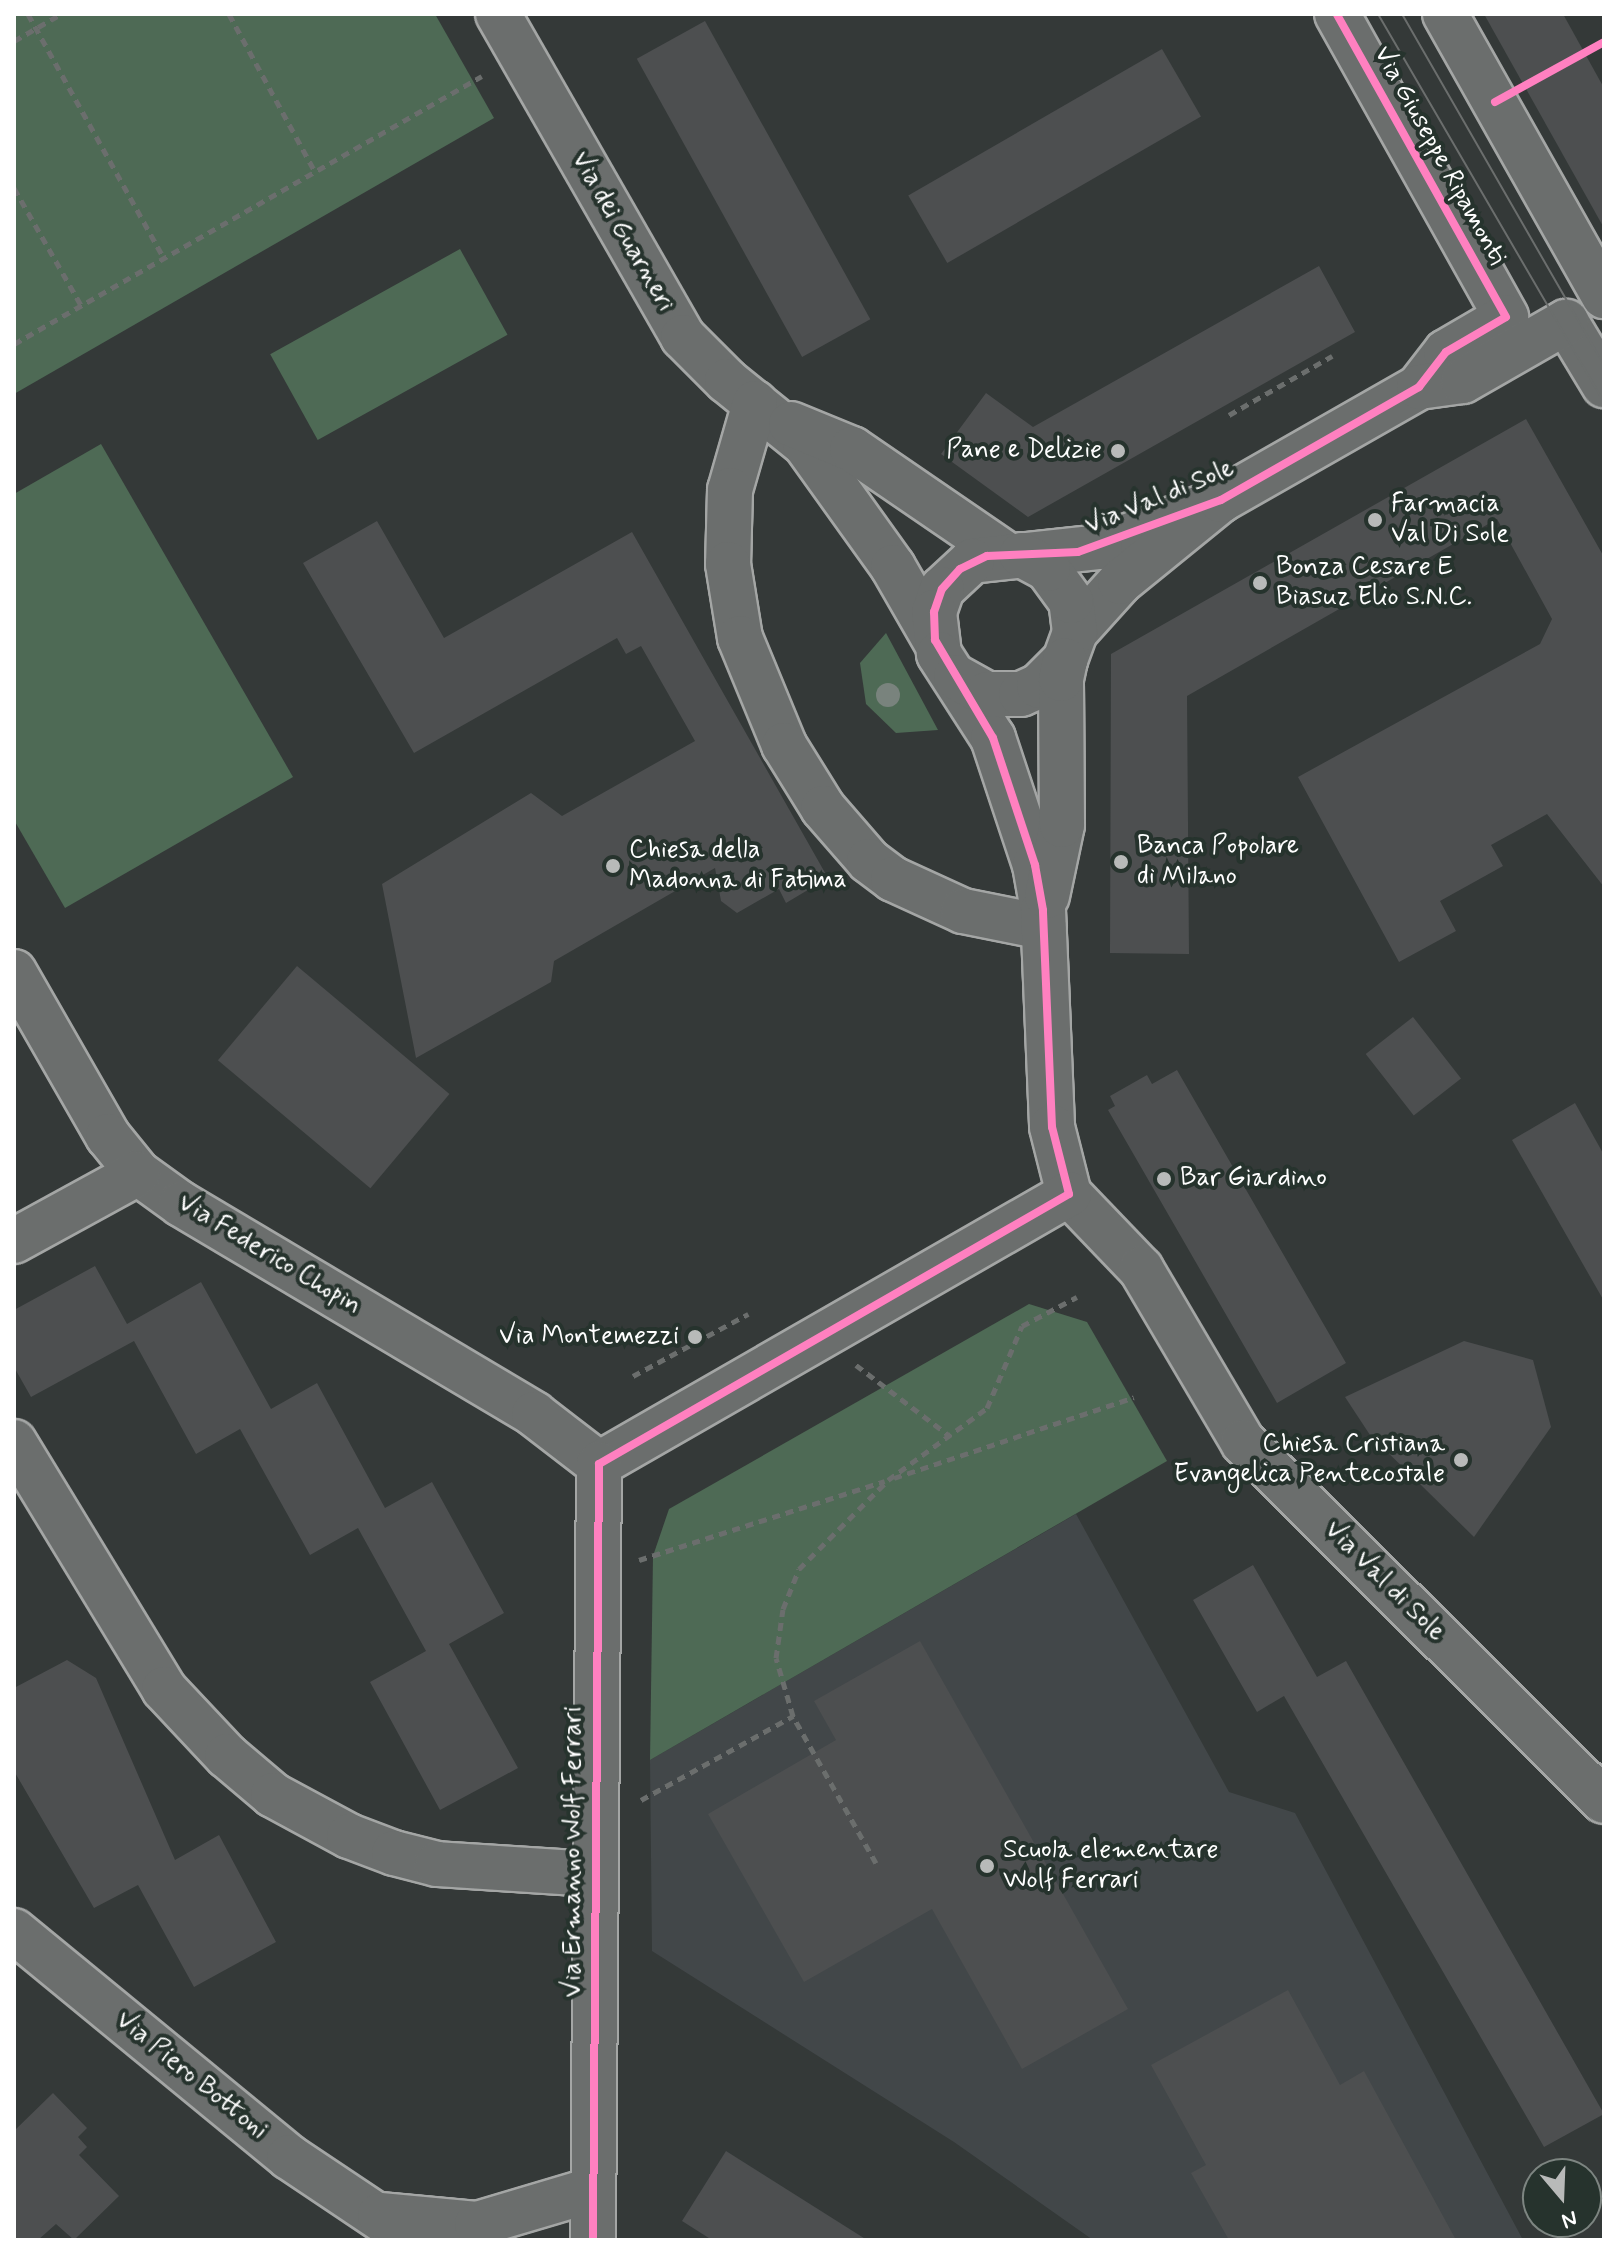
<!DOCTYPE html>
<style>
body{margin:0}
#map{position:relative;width:1618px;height:2254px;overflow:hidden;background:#343938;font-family:Mynerve,sans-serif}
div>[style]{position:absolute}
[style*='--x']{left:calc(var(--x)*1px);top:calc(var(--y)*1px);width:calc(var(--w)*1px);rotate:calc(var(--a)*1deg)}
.built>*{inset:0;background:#424749}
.green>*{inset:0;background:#4e6a55;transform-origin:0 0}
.building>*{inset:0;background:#4d4f50;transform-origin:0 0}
.path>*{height:5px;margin-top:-2.5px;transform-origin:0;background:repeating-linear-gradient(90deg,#6b6e6d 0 8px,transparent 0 14px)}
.roads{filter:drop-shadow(2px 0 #a4a6a5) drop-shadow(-2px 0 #a4a6a5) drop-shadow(0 2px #a4a6a5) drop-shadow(0 -2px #a4a6a5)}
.minor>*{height:44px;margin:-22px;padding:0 22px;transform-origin:22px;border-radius:22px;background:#6b6e6d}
.tram>*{height:2px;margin:-1px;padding:0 1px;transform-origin:1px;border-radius:1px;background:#6b6e6d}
.cycleway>*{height:8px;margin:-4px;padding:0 4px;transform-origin:4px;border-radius:4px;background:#ff80c0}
.trees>*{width:24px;height:24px;margin:-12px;border-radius:50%;background:#79837d}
.dots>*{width:22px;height:22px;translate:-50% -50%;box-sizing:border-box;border:4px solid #26332d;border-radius:50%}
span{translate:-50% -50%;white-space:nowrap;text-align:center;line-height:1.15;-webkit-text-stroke:8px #26332d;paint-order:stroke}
.street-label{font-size:26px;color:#fff}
.poi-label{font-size:26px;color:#fff}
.right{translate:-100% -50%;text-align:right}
.left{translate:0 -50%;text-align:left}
.frame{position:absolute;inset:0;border:16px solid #fff;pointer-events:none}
.north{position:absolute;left:1522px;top:2158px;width:80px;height:80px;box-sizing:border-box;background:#26332d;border:2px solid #7d8581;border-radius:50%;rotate:161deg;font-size:22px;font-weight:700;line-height:32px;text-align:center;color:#fff}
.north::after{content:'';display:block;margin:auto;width:28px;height:36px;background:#b8bab9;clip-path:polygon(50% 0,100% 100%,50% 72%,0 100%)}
</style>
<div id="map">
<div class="built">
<i style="clip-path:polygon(1076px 1514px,1229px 1792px,1295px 1813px,1523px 2240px,1093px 2240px,954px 2142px,652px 1951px,650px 1760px)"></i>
</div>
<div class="green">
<i style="clip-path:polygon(14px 14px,435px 14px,494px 118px,14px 394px)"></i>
<i style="left:460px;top:249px;width:98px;height:217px;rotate:61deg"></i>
<i style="clip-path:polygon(101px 444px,293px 777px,65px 908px,14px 820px,14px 494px)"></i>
<i style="clip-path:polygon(886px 633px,938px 730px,896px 733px,866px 704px,860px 663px)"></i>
<i style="clip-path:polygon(1029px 1304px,1087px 1322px,1167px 1461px,650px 1760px,653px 1556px,669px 1509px)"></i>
</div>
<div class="building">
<i style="clip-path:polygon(1484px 14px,1563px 14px,1604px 88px,1604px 228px)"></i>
<i style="left:705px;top:21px;width:341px;height:78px;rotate:61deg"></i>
<i style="left:1162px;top:49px;width:78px;height:293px;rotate:60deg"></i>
<i style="clip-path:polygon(1319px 266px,1355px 332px,1028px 517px,941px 454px,986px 393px,1033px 427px)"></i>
<i style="clip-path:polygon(1526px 419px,1604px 557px,1604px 887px,1547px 814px,1491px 845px,1503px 866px,1440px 901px,1456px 931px,1399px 962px,1298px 777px,1540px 644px,1552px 619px,1497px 519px,1187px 696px,1189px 954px,1110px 953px,1111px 654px)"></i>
<i style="clip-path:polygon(377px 521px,444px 638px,632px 532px,828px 878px,786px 903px,779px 889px,737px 913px,721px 901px,715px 868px,554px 961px,551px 982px,416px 1058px,382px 884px,531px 793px,562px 816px,695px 741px,641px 646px,626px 654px,617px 638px,414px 753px,303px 563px)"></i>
<i style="left:297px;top:966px;width:199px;height:123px;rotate:40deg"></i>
<i style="left:1413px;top:1017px;width:78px;height:60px;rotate:52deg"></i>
<i style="clip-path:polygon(1177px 1070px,1346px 1363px,1277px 1403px,1108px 1110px,1115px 1106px,1110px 1096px,1147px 1075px,1152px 1084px)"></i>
<i style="clip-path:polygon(1575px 1103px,1604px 1155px,1604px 1301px,1512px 1140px)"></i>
<i style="clip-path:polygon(95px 1266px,127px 1324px,201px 1282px,271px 1409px,317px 1383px,385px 1508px,432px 1482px,504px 1613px,449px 1644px,518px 1768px,440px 1810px,370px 1682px,426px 1651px,358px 1528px,310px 1555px,240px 1429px,196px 1454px,134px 1341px,31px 1397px,14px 1367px,14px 1310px)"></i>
<i style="clip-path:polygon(1464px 1341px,1533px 1360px,1551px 1427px,1474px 1537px,1370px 1435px,1345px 1397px)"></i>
<i style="clip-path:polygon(1253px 1565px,1317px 1677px,1346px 1661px,1604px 2114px,1544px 2147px,1284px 1696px,1257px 1712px,1193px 1600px)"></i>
<i style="clip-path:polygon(920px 1641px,1128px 2009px,1022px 2069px,932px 1909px,804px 1982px,708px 1814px,836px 1740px,814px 1701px)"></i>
<i style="clip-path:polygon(67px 1660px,96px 1678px,175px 1860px,219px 1835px,276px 1942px,194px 1987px,138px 1885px,94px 1908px,14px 1771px,14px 1688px)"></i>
<i style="clip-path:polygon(1288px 1990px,1340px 2085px,1364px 2071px,1456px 2240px,1229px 2240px,1191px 2173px,1206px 2165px,1151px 2065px)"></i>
<i style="clip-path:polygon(53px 2093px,87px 2128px,78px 2137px,87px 2147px,79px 2155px,119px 2196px,74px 2240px,56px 2224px,38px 2240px,14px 2240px,14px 2131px)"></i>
<i style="clip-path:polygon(726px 2151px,867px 2240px,712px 2240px,682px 2221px)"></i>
</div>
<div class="path">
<i style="--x:28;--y:14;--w:279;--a:60.9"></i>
<i style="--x:229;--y:14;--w:180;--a:61.4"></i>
<i style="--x:14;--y:41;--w:54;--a:-29.9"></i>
<i style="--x:14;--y:188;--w:135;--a:60.2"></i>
<i style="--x:14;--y:344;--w:539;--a:-29.8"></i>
<i style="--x:1229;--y:415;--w:119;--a:-29.8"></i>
<i style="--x:856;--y:1365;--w:118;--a:37.1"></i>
<i style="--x:633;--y:1376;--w:131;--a:-28.3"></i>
<i style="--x:894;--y:1478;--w:253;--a:-18.6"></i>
<i style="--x:639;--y:1560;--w:258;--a:-17.8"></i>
<i style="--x:641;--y:1800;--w:174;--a:-28.9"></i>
<i style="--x:876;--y:1863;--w:169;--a:-119.5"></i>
<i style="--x:793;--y:1716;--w:60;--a:-106.3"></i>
<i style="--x:776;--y:1658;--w:49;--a:-81.9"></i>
<i style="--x:783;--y:1609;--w:43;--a:-68.2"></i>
<i style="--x:799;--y:1569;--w:126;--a:-45"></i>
<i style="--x:888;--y:1480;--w:122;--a:-36"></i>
<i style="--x:987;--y:1408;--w:89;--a:-66.9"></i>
<i style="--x:1022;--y:1326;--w:62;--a:-27.8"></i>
</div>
<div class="roads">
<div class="minor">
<i style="--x:498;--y:14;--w:372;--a:60.2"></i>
<i style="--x:683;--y:337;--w:62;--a:45"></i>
<i style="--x:727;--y:381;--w:100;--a:38.9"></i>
<i style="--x:805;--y:444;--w:151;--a:54.4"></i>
<i style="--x:893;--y:567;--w:84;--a:60.1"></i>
<i style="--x:1337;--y:14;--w:347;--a:60.8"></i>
<i style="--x:1445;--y:14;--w:324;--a:60.6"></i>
<i style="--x:1566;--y:322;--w:74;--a:58.9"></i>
<i style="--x:1419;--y:387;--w:44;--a:-52.4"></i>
<i style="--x:1446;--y:352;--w:69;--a:-30.3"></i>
<i style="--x:755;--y:403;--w:91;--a:106"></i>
<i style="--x:730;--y:490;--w:74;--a:91.5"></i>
<i style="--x:728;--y:564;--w:75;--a:80.8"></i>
<i style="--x:740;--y:638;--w:116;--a:67.6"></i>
<i style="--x:784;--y:745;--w:74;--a:58.2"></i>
<i style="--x:823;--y:808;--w:70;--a:49"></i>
<i style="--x:869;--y:861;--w:30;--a:37"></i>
<i style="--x:893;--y:879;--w:77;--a:24.6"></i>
<i style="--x:963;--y:911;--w:82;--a:11.3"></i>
<i style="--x:791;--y:424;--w:66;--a:22.3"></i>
<i style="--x:852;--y:449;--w:184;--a:34.4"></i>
<i style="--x:1221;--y:500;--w:130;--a:158.8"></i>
<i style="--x:1100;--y:547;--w:129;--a:173.8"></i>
<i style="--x:972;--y:561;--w:41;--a:137"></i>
<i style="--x:942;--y:589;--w:24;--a:109"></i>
<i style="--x:934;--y:612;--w:42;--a:83.2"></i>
<i style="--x:939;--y:654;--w:100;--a:57.3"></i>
<i style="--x:993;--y:738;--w:134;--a:71.7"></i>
<i style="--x:1035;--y:865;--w:46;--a:79.9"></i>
<i style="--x:1043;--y:910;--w:217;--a:87.6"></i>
<i style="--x:1052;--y:1127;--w:69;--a:75.8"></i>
<i style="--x:1069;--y:1194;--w:104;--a:46.2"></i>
<i style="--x:1141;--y:1269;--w:201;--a:59.5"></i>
<i style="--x:1243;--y:1442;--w:509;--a:44.84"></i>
<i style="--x:1075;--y:632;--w:67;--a:-48"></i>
<i style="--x:1120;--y:582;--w:130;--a:-39.1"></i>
<i style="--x:1221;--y:500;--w:228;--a:-29.7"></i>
<i style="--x:1419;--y:387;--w:44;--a:-7.8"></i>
<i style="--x:1463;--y:381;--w:119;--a:-29.8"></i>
<i style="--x:956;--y:677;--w:35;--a:29"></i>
<i style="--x:987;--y:694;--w:34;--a:0"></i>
<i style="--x:1021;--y:694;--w:20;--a:-24"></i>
<i style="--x:1039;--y:686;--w:37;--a:-45"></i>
<i style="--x:1065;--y:660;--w:30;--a:-70"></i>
<i style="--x:1075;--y:632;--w:31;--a:-97"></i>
<i style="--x:1071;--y:601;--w:39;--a:-126"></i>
<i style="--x:1048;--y:569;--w:30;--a:-152"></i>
<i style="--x:1047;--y:896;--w:73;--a:-78.1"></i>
<i style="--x:1062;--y:825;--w:146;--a:-90.4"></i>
<i style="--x:1061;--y:679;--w:19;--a:-78"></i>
<i style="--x:14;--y:972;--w:189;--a:60.2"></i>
<i style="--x:108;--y:1136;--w:48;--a:51"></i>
<i style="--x:138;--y:1173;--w:53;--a:35.8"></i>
<i style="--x:181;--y:1204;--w:411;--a:30.7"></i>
<i style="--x:534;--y:1414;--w:82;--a:37.6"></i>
<i style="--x:14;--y:1241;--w:141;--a:-28.7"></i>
<i style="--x:14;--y:1442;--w:289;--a:58.7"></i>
<i style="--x:164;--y:1689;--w:92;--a:46.8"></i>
<i style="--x:227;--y:1756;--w:60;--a:40.3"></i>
<i style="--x:273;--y:1795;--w:86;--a:28.3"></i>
<i style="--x:349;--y:1836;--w:48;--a:20.7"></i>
<i style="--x:394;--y:1853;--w:44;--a:14.3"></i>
<i style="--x:437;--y:1864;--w:156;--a:3.7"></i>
<i style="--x:599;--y:1464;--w:542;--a:-29.88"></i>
<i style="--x:14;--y:1931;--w:356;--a:39.4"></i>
<i style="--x:289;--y:2157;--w:149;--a:33.8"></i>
<i style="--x:380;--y:2215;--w:97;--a:5.3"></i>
<i style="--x:477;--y:2224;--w:120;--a:-16.5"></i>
<i style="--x:593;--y:2240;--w:776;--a:-89.56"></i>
</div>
</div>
<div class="tram">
<i style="--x:1378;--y:14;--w:449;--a:59.8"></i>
<i style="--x:1402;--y:14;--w:405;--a:60.1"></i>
</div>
<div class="cycleway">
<i style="--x:1495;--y:102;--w:124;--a:-28.8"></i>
<i style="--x:593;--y:2240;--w:776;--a:-89.56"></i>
<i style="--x:599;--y:1464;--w:542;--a:-29.88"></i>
<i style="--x:1069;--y:1194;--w:69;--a:-104.2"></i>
<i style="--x:1052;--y:1127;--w:217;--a:-92.4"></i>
<i style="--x:1043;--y:910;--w:46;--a:-100.1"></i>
<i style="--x:1035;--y:865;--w:134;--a:-108.3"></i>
<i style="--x:993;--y:738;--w:114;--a:-120.6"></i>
<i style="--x:935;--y:640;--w:28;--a:-92"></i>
<i style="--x:934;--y:612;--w:24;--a:-71"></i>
<i style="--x:942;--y:589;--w:27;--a:-48"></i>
<i style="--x:960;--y:569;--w:30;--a:-26"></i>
<i style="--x:987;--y:556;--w:91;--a:-2.5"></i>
<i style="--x:1078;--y:552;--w:152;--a:-20"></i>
<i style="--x:1221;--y:500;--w:228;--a:-29.7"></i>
<i style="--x:1419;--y:387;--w:44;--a:-52.4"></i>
<i style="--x:1446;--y:352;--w:69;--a:-30.3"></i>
<i style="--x:1506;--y:317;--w:347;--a:-119.2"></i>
</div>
<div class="trees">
<i style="left:888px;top:695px"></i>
</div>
<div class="dots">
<i style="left:1118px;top:451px;background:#b8bab9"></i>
<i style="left:1375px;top:520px;background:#b8bab9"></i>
<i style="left:1260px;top:583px;background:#b8bab9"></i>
<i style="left:1121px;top:862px;background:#b8bab9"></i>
<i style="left:613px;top:866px;background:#b8bab9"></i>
<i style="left:1164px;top:1179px;background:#b8bab9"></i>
<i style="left:695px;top:1337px;background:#b8bab9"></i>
<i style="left:1461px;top:1460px;background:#b8bab9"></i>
<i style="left:987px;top:1866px;background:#b8bab9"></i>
</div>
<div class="street-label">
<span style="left:1439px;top:156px;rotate:61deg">Via Giuseppe Ripamonti</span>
<span style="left:622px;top:232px;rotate:60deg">Via dei Guarneri</span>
<span style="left:1160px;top:498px;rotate:-22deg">Via Val di Sole</span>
<span style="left:269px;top:1255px;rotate:31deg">Via Federico Chopin</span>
<span style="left:1384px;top:1582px;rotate:45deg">Via Val di Sole</span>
<span style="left:574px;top:1852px;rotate:-90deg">Via Ermanno Wolf Ferrari</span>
<span style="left:191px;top:2076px;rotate:39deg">Via Piero Bottoni</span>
</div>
<div class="poi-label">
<span class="right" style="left:1102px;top:451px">Pane e Delizie</span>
<span class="left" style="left:1391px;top:520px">Farmacia<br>Val Di Sole</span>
<span class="left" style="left:1276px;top:583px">Bonza Cesare E<br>Biasuz Elio S.N.C.</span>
<span class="left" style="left:1137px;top:862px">Banca Popolare<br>di Milano</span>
<span class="left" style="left:629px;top:866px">Chiesa della<br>Madonna di Fatima</span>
<span class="left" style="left:1180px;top:1179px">Bar Giardino</span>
<span class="right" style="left:679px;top:1337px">Via Montemezzi</span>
<span class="right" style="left:1445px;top:1460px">Chiesa Cristiana<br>Evangelica Pentecostale</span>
<span class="left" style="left:1003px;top:1866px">Scuola elementare<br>Wolf Ferrari</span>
</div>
<div class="frame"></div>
<div class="north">N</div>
</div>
